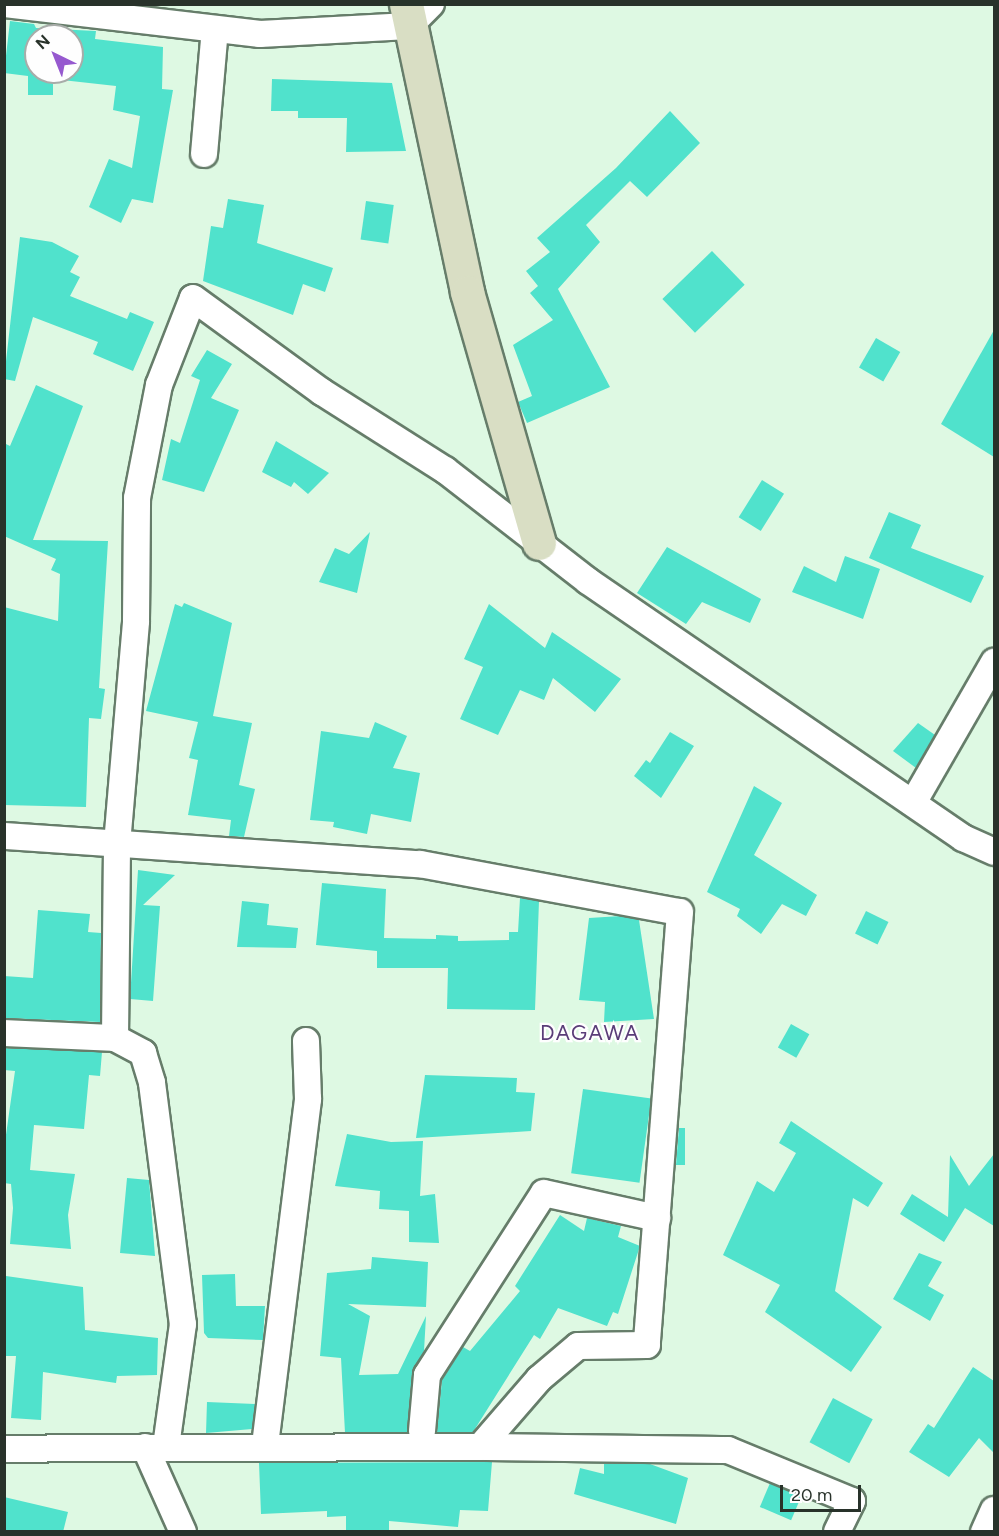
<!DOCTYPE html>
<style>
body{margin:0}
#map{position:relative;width:999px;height:1536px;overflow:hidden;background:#def9e3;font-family:Figtree,sans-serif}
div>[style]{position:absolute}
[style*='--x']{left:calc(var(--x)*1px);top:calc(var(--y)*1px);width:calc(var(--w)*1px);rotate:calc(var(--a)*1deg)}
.building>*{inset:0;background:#50e2cc;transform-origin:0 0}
.roads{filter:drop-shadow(2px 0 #667d6a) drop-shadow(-2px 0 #667d6a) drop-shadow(0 2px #667d6a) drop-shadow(0 -2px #667d6a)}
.street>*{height:26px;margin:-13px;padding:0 13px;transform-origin:13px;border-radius:13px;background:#fff}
.secondary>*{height:33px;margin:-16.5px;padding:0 16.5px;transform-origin:16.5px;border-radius:16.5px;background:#d9dec4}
span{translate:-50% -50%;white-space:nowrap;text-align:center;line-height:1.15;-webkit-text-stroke:4.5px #fefefe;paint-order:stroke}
.quarter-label{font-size:21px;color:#5a3d78;letter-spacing:1.5px}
.frame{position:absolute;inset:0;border:6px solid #28322a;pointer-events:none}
.north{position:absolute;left:24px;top:24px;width:60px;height:60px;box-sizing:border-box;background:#fefefe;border:2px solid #a8aca9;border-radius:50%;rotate:317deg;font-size:16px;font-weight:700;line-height:24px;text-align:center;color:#28322a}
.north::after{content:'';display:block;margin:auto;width:21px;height:27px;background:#9659cf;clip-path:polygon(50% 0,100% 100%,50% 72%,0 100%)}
.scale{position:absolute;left:780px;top:1485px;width:81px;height:27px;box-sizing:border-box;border:3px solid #28322a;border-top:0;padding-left:8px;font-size:18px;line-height:21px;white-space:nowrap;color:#28322a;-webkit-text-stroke:4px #fefefe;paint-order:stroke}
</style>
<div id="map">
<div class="building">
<i style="clip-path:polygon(evenodd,10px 21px,34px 24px,36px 28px,96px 31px,95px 39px,163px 47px,162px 89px,173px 90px,153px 203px,132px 199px,121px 223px,89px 207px,109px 159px,132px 168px,140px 116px,113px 110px,116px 86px,53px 79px,53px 95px,28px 95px,28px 76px,4px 73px,10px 21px,36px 36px,72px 36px,72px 72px,36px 72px,36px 36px)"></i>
<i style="clip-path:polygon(272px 79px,392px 83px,406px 151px,346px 152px,347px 118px,298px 118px,298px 111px,271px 111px)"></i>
<i style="clip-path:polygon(670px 111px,700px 143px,647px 197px,630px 181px,586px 225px,600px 242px,558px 289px,610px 387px,527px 423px,518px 402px,532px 396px,513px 345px,553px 320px,530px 293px,538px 286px,526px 271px,550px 252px,537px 238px,616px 168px)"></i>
<i style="clip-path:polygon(228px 199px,264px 205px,257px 243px,333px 268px,325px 292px,303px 284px,293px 315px,203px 281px,211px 226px,223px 228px)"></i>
<i style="left:366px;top:201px;width:28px;height:39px;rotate:8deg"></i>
<i style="clip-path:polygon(20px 237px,52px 242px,79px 256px,70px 272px,80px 277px,70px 296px,127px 319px,130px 312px,154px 322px,133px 371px,93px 354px,98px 342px,33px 317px,15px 381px,4px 379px)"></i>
<i style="left:712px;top:251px;width:47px;height:69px;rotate:46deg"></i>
<i style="clip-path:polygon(994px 330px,994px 457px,941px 424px)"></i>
<i style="left:876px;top:338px;width:28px;height:34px;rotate:30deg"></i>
<i style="clip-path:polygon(207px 350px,232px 364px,211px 398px,239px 410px,204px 492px,162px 480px,171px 439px,180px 443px,200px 380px,191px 376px)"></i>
<i style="clip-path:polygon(36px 385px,83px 406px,33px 540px,108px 541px,99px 688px,105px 689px,101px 719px,89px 718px,86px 807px,4px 805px,4px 607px,58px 621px,60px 574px,51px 570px,56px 559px,4px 536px,4px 443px,10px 446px)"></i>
<i style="clip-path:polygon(276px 441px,329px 473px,308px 494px,294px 482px,291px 487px,262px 472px)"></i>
<i style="left:762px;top:480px;width:26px;height:44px;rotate:32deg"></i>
<i style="clip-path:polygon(889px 512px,921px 525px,911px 548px,984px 576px,971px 603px,869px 558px)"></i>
<i style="clip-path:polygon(370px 532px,357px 593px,319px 582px,335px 548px,349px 554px)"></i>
<i style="clip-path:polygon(667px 547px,761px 599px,750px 623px,702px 602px,686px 624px,637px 593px)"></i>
<i style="clip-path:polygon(845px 556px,880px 569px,863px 619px,792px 592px,804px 566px,836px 582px)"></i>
<i style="clip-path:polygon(184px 603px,232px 623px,213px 716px,252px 723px,239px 785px,255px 789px,244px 837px,229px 836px,231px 820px,188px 815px,198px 760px,189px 758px,198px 722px,146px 711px,175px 604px,182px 607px)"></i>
<i style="clip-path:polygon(489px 604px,545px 648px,552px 632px,621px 679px,595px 712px,553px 678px,544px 700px,520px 690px,498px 735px,460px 719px,483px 667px,464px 659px)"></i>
<i style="clip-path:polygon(375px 722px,407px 736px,393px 768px,420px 773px,411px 822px,371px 814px,367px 834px,333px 827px,334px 822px,310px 820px,321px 731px,369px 738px)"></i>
<i style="clip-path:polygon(918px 723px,935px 735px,916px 768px,893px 751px)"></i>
<i style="clip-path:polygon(670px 732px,694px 746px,661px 798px,634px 776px,646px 760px,650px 763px)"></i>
<i style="clip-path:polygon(754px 786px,782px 803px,754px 855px,817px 895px,806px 916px,782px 904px,761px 934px,737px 916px,740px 909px,707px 892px)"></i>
<i style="clip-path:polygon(138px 870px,175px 875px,143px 905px,160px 906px,153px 1001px,130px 999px)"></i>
<i style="clip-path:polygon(322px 883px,386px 889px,384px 938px,436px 939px,436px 935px,458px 936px,458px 941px,509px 940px,509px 932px,518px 932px,520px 898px,539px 901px,535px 1010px,447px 1009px,448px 968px,377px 968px,377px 951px,316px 945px)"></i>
<i style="clip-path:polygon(242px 901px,269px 904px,267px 925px,298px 928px,296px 948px,237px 947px)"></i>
<i style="clip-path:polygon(38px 910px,90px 914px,88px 932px,101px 933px,100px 1022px,4px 1018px,4px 976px,33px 978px)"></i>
<i style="left:866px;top:911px;width:25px;height:25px;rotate:26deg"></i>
<i style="clip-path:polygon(621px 916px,639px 920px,654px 1019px,604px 1022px,605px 1002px,579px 1000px,589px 918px)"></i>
<i style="left:791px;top:1024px;width:21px;height:27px;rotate:29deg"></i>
<i style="clip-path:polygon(4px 1048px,102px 1052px,100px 1076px,89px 1075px,84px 1129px,34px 1125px,30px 1170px,75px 1174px,68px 1215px,71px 1249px,10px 1244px,13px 1208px,11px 1184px,4px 1183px,4px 1149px,15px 1071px,4px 1070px)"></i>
<i style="clip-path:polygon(425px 1075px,517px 1078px,516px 1092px,535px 1093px,531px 1131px,416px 1138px)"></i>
<i style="left:583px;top:1089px;width:69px;height:85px;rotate:8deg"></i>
<i style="clip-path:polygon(791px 1121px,883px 1183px,868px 1207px,853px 1198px,835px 1291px,882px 1327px,851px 1372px,765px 1312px,780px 1285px,723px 1255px,757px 1181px,774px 1192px,796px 1153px,779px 1143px)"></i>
<i style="clip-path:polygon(679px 1128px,685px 1128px,685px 1165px,676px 1165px)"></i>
<i style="clip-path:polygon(347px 1134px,391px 1142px,423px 1141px,420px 1196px,435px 1194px,439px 1243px,409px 1242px,409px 1211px,379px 1209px,380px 1191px,335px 1186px)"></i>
<i style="clip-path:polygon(994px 1154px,994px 1226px,965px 1208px,944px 1242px,900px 1214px,912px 1194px,948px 1217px,950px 1155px,969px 1186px)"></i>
<i style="clip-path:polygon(127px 1178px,149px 1180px,155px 1256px,120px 1253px)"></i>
<i style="clip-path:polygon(560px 1215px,584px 1231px,587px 1218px,621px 1226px,618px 1237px,640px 1246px,618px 1314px,613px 1312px,607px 1326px,558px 1308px,540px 1339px,534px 1335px,473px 1432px,437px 1432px,442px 1380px,463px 1347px,470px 1351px,520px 1291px,515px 1286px)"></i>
<i style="clip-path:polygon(919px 1253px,942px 1262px,928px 1286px,944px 1295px,930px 1321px,893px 1299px)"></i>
<i style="clip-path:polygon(372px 1257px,428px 1262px,426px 1307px,348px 1304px,370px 1316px,359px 1375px,398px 1374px,426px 1316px,424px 1351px,412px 1374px,407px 1432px,345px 1433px,341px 1358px,320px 1356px,327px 1273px,371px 1269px)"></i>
<i style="clip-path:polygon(235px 1274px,236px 1306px,265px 1306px,263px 1340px,208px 1338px,204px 1333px,202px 1275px)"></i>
<i style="clip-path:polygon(6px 1276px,83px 1287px,85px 1330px,158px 1338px,157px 1375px,117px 1376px,116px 1383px,43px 1372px,41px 1420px,11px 1418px,16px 1356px,4px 1356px)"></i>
<i style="clip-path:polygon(973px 1367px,994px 1381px,994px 1453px,979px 1438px,949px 1477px,909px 1452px,928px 1424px,934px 1428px)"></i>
<i style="left:833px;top:1398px;width:45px;height:50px;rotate:28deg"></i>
<i style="clip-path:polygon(207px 1402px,255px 1404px,252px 1429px,206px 1433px)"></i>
<i style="clip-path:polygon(492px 1462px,488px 1511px,460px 1510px,458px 1527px,389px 1521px,389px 1532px,346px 1532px,346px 1516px,327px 1517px,327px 1511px,261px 1514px,259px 1463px)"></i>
<i style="clip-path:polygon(604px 1464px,650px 1464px,688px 1478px,676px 1524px,574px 1494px,580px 1468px,604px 1474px)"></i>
<i style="left:770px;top:1483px;width:34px;height:26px;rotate:23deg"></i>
<i style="clip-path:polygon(4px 1497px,68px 1512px,63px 1532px,4px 1532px)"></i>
</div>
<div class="roads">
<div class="street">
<i style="--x:5;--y:4;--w:257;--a:6.7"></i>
<i style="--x:260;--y:34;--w:149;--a:-3.1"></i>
<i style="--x:409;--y:26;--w:31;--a:-45"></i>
<i style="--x:204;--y:154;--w:125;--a:-85"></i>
<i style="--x:913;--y:803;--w:163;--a:-60.1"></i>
<i style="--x:4;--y:836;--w:417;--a:3.9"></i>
<i style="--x:420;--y:864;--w:264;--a:10.5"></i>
<i style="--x:680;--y:912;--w:434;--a:94.4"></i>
<i style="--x:647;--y:1345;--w:69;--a:179.2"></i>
<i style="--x:578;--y:1346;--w:51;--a:139.8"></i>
<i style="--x:539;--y:1379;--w:90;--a:130.9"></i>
<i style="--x:480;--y:1447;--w:476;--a:179.8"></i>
<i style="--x:4;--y:1033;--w:111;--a:2.6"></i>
<i style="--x:115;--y:1038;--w:194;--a:-89.4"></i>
<i style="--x:117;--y:844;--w:224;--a:-85.1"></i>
<i style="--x:136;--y:621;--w:123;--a:-89.5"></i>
<i style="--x:137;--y:498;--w:115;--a:-79"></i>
<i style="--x:159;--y:385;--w:93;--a:-68.7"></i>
<i style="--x:193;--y:298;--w:160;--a:36.1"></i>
<i style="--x:322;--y:392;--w:146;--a:32.4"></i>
<i style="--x:445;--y:470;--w:181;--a:37.8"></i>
<i style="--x:588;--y:581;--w:455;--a:34.4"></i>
<i style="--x:963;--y:838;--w:34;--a:24"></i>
<i style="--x:115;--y:1038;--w:32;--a:28"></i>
<i style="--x:143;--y:1053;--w:31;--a:73"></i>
<i style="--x:152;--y:1083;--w:243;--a:82.7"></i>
<i style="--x:183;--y:1324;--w:123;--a:97.9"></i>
<i style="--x:422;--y:1431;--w:56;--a:-84.9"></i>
<i style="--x:427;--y:1375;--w:216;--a:-57.3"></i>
<i style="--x:544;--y:1193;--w:116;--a:12.5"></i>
<i style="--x:265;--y:1445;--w:349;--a:-82.9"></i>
<i style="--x:308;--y:1099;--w:58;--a:-92"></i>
<i style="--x:145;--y:1447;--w:93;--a:65.9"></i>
<i style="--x:480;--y:1447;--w:248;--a:0.7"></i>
<i style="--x:728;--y:1450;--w:134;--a:22.4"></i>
<i style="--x:852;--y:1501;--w:34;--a:116"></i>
<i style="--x:984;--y:1532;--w:24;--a:-66"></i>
</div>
<div class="secondary">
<i style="--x:406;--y:4;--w:294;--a:78"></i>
<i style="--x:467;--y:292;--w:261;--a:74"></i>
</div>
</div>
<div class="quarter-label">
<span style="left:590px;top:1033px">DAGAWA</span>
</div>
<div class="frame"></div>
<div class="north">N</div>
<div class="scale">20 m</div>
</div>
